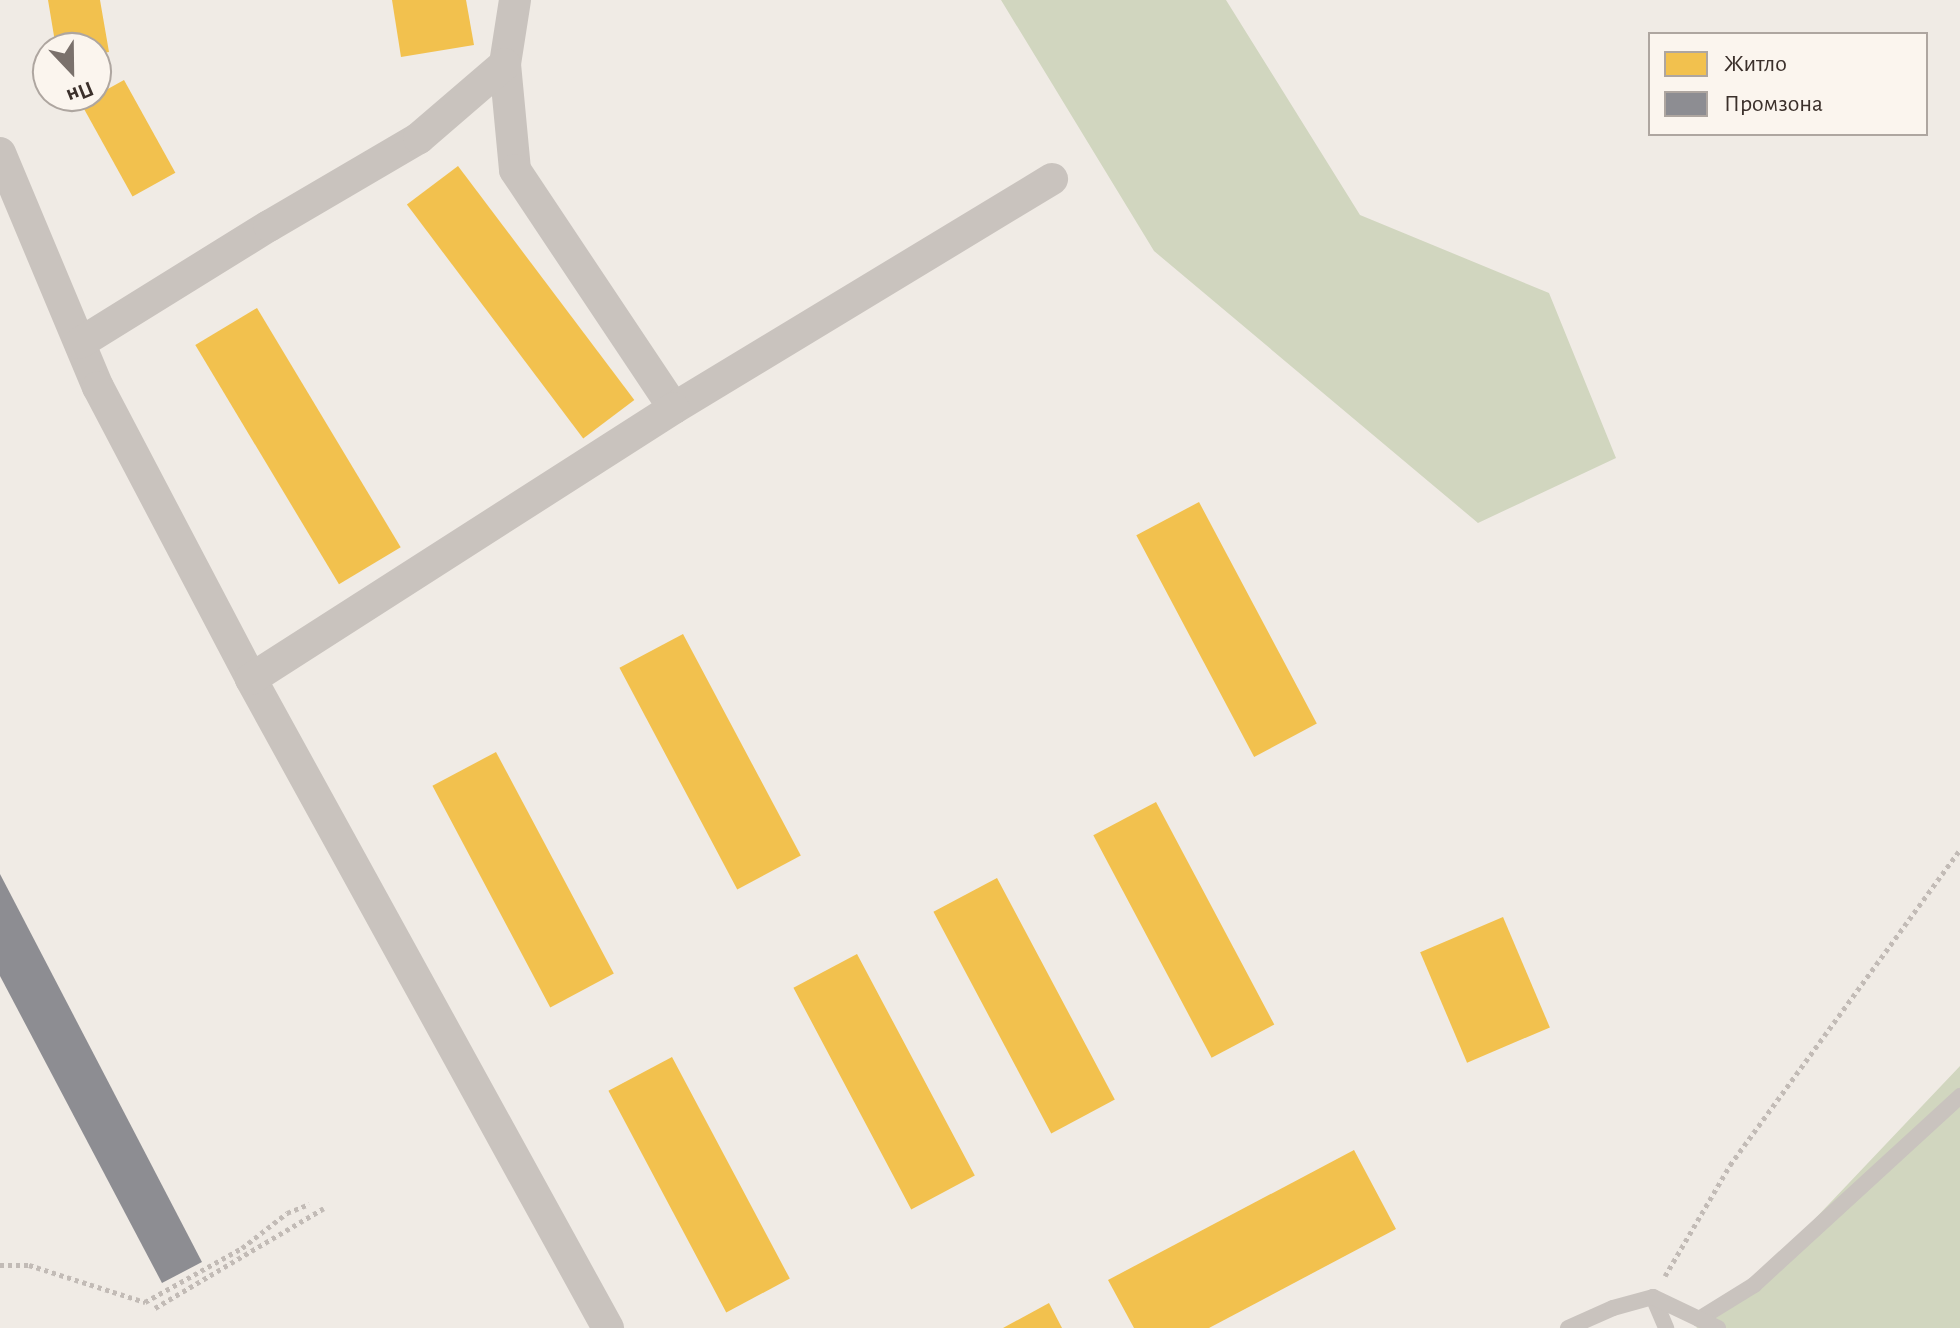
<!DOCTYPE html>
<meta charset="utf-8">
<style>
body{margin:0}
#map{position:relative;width:1960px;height:1328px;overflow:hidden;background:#f0ebe5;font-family:"Alegreya Sans",sans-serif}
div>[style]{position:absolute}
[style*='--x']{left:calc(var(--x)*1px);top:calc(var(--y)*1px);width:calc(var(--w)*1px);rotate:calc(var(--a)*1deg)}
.green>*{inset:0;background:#d1d6bf}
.homes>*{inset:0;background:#f2c14e;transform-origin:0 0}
.industry>*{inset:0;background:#8d8d92}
.path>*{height:5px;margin-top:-2.5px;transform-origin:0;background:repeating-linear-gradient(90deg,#c2bbb6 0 4px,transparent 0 8px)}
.service>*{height:16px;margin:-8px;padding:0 8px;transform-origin:8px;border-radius:8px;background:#c9c3be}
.minor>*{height:32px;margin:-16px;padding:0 16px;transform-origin:16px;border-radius:16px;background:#c9c3be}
span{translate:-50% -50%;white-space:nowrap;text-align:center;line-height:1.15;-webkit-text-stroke:8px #fbf5ee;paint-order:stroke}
.legend{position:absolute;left:1648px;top:32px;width:280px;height:104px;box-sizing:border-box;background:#fbf5ee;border:2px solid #aea6a0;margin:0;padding:10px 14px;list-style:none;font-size:24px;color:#3b302b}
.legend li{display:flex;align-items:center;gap:16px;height:40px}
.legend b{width:40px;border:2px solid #aea6a0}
.north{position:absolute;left:32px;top:32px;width:80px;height:80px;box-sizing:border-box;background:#fbf5ee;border:2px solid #aea6a0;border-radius:50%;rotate:158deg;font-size:22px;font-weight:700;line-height:32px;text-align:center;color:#3b302b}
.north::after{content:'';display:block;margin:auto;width:28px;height:36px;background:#7a716c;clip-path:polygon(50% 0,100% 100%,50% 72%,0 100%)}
</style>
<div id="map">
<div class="green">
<i style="clip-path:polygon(1001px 0,1226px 0,1360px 215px,1549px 293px,1616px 458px,1478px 523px,1154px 251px)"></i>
<i style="clip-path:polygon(1960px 1066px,1960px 1328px,1696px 1328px,1753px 1284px)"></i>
</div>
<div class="homes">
<i style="clip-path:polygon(48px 0,100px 0,109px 52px,96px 54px,96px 48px,56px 48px)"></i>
<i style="clip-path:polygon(392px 0,466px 0,474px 45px,401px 57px)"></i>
<i style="left:124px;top:80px;width:106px;height:49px;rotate:61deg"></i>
<i style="left:458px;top:166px;width:293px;height:64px;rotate:53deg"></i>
<i style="left:257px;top:308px;width:279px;height:72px;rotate:59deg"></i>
<i style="left:1199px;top:502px;width:251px;height:71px;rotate:62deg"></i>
<i style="left:683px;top:634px;width:251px;height:72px;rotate:62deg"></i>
<i style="left:496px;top:752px;width:251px;height:72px;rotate:62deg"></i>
<i style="left:1156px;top:802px;width:252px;height:71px;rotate:62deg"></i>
<i style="left:997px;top:878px;width:251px;height:72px;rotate:62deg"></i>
<i style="left:1503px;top:917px;width:120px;height:90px;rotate:67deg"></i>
<i style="left:857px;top:954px;width:251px;height:72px;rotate:62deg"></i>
<i style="left:672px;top:1057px;width:251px;height:72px;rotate:62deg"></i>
<i style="clip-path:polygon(1354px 1150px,1396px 1229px,1209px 1328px,1134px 1328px,1108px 1280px)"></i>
<i style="clip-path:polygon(1049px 1303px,1062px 1328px,1003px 1328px)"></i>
</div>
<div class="industry">
<i style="clip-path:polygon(0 874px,202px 1262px,162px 1283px,0 976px)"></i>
</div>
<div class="path">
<i style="--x:0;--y:1265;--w:29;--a:0"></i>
<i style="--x:29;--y:1265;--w:122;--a:17.7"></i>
<i style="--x:145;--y:1302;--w:111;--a:-29.1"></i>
<i style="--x:242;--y:1248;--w:57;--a:-37.9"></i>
<i style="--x:287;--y:1213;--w:24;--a:-22"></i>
<i style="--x:1665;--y:1276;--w:129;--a:-59.6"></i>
<i style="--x:1730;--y:1165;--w:390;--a:-53.9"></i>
<i style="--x:155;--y:1308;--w:196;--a:-30.6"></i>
</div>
<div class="service">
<i style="--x:1653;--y:1297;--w:34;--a:67"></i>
<i style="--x:1699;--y:1319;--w:65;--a:-31.7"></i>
<i style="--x:1754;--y:1285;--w:280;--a:-42.5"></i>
<i style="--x:1568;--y:1328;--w:49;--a:-24"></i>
<i style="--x:1613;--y:1308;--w:41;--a:-15.4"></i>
<i style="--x:1653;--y:1297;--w:72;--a:25.5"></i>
</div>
<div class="minor">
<i style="--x:515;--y:0;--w:65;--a:98.9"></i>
<i style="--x:505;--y:64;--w:106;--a:84.6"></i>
<i style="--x:515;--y:170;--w:286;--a:56.3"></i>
<i style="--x:674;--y:408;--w:442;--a:-31.2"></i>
<i style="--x:0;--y:153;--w:254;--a:67.3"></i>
<i style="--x:98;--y:387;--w:330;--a:62.3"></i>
<i style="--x:251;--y:679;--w:741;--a:61.19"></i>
<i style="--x:80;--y:343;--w:222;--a:-31.8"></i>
<i style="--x:269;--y:226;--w:174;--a:-30.4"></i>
<i style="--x:419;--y:138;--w:113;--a:-40.7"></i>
<i style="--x:251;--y:679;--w:502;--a:-32.65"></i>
</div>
<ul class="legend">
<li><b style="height:22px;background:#f2c14e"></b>Житло</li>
<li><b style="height:22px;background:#8d8d92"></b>Промзона</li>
</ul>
<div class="north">Пн</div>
</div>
